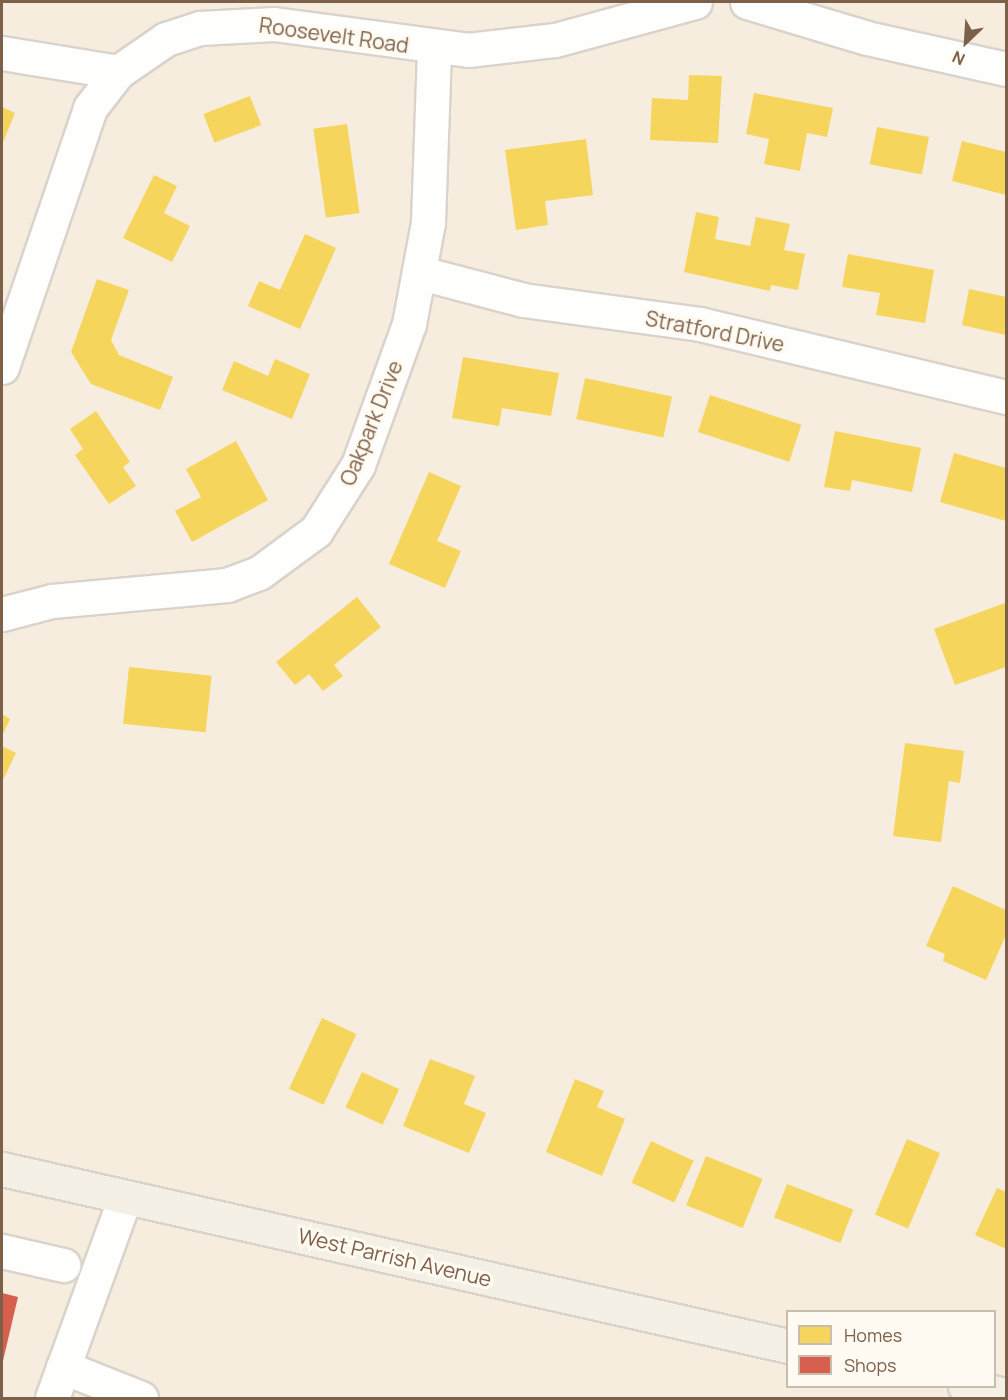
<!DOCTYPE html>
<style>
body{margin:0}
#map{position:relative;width:1008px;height:1400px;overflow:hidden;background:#f9f6ee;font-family:Manrope,sans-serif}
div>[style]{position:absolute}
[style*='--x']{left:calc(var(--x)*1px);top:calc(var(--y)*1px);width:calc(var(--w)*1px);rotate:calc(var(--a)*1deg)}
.residential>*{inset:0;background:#f6edde}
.homes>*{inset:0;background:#f6d55c;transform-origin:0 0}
.shops>*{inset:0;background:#d6604d}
.roads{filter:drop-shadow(2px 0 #dad3cc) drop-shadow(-2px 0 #dad3cc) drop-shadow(0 2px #dad3cc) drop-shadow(0 -2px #dad3cc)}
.minor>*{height:33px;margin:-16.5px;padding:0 16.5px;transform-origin:16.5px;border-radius:16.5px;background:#fefefc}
.major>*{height:33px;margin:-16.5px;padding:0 16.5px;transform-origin:16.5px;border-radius:16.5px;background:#f4f0e6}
span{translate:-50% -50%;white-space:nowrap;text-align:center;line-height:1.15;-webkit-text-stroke:6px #fffbf2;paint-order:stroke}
.street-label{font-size:21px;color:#7d6049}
.frame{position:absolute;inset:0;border:3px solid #7d6049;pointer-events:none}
.legend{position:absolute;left:786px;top:1310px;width:210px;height:78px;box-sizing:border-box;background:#fffbf2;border:2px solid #cbbdae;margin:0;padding:8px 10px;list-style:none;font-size:18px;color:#7d6049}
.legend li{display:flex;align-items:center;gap:12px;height:30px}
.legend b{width:30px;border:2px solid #cbbdae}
.north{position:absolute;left:936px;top:12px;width:60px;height:60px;-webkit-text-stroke:4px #fffbf2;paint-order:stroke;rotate:205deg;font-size:16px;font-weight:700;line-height:24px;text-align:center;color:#7d6049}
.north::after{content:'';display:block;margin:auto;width:21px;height:27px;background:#7d6049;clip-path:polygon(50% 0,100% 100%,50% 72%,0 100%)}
</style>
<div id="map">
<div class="residential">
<i style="clip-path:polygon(evenodd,2px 2px,1006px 2px,1006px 1398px,2px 1398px,2px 2px,788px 1312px,994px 1312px,994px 1386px,788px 1386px,788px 1312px)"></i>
</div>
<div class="homes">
<i style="clip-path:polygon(689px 75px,722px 76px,718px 143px,650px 140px,652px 98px,688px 100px)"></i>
<i style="clip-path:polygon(754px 93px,833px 108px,827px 137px,807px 133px,800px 171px,764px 164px,769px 139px,746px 134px)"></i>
<i style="left:250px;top:96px;width:31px;height:50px;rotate:69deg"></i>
<i style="clip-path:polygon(2px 107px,15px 113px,2px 145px)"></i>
<i style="left:347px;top:124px;width:90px;height:34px;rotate:82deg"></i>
<i style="left:877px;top:127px;width:53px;height:38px;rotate:11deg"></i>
<i style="clip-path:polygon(586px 139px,593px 195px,545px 201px,548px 225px,516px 230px,505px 150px)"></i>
<i style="clip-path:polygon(962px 141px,1006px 152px,1006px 195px,952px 181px)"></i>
<i style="clip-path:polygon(154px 175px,177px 186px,164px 213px,190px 226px,172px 262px,123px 238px)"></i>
<i style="clip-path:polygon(696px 212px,719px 217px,715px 239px,750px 246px,756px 217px,790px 224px,784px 250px,805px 254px,798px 290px,771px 285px,770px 291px,684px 272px)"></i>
<i style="clip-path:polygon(305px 234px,336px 248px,300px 329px,248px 306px,259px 281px,280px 290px)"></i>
<i style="clip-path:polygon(848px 254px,934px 270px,925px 323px,876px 315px,880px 293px,842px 287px)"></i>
<i style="clip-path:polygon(97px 279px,129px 290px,111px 340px,119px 355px,173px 377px,160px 410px,91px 384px,71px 352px)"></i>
<i style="clip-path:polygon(969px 289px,1006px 297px,1006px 335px,962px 325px)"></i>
<i style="clip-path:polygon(463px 357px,559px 373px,551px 416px,502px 408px,499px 426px,452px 418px)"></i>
<i style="clip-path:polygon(275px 359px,310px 374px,292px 419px,222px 390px,234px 361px,268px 376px)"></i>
<i style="left:585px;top:378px;width:89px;height:42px;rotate:12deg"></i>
<i style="left:710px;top:395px;width:96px;height:39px;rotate:18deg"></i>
<i style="clip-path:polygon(96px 411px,130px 462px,123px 467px,136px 486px,109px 504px,75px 455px,83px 449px,70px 429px)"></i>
<i style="clip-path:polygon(835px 431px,921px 448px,912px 492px,852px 480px,850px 491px,824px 487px)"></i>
<i style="clip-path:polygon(236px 441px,268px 500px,192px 542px,175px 511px,201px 497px,186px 469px)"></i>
<i style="clip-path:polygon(954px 453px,1006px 468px,1006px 521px,940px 502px)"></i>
<i style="clip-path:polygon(429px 472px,461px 486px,437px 541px,461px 551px,445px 588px,389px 564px)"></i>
<i style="clip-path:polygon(357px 597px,381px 627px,334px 665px,343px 676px,323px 691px,309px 674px,295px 685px,276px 662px)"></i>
<i style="clip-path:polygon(1005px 603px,1006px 667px,955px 685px,934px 629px)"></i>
<i style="left:129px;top:667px;width:83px;height:57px;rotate:6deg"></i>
<i style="clip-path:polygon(2px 714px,10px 719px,2px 736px)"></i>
<i style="clip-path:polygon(905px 743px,964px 751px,960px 783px,949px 781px,941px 842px,893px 836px)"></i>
<i style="clip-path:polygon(2px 746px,16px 753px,2px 782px)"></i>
<i style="clip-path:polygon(953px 886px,1006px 910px,1006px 935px,986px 980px,943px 961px,945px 954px,926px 946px)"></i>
<i style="left:322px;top:1018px;width:38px;height:78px;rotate:25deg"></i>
<i style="clip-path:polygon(430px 1059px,475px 1076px,464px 1104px,486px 1113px,469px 1153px,403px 1126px)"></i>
<i style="left:362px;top:1072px;width:41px;height:39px;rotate:25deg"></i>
<i style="clip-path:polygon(575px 1079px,604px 1091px,597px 1107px,625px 1119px,602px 1176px,546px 1152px)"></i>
<i style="left:907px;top:1139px;width:36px;height:82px;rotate:23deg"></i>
<i style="left:651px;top:1141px;width:47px;height:46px;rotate:25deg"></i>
<i style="left:706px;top:1156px;width:61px;height:53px;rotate:22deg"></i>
<i style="left:787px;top:1184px;width:71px;height:36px;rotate:21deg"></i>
<i style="clip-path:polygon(997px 1188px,1006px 1192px,1006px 1249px,975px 1235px)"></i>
</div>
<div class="shops">
<i style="clip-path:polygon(2px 1293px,18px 1297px,2px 1365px)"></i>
</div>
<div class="roads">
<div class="minor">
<i style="--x:747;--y:2;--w:125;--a:16.7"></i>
<i style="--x:867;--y:38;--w:142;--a:12.6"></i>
<i style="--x:2;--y:53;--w:118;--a:9.3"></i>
<i style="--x:421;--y:273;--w:106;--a:14.8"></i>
<i style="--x:523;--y:300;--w:179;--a:7.7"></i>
<i style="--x:700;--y:324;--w:315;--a:13.4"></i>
<i style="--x:2;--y:367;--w:274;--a:-71.2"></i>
<i style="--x:90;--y:108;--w:46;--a:-52.1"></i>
<i style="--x:118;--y:72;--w:58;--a:-34.5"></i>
<i style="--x:166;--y:39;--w:36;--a:-18"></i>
<i style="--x:200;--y:28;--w:74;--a:-3.1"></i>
<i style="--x:274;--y:24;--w:196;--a:7.6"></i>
<i style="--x:468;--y:50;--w:88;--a:-6.6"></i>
<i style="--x:555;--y:40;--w:145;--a:-15.2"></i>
<i style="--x:2;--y:614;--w:52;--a:-14.6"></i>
<i style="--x:52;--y:601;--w:176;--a:-5.2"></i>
<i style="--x:227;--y:585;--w:34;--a:-21"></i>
<i style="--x:259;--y:573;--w:71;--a:-36.4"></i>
<i style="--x:316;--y:531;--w:78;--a:-57.5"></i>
<i style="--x:358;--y:465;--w:150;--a:-70.1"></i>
<i style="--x:409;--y:324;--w:104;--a:-79.4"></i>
<i style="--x:428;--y:222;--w:173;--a:-88"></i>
<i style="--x:2;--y:1251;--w:63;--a:12.9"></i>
<i style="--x:63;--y:1367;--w:84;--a:21.7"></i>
<i style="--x:52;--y:1398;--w:214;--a:-70"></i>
</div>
<div class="major">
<i style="--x:2;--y:1169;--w:806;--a:12.69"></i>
<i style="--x:965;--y:1386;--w:42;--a:12.4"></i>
</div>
</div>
<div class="street-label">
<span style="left:334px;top:35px;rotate:8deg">Roosevelt Road</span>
<span style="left:715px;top:331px;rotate:11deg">Stratford Drive</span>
<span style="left:371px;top:423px;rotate:-68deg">Oakpark Drive</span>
<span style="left:395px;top:1257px;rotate:13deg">West Parrish Avenue</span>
</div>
<div class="frame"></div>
<ul class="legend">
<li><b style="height:16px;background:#f6d55c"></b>Homes</li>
<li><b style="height:16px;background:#d6604d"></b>Shops</li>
</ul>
<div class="north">N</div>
</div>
